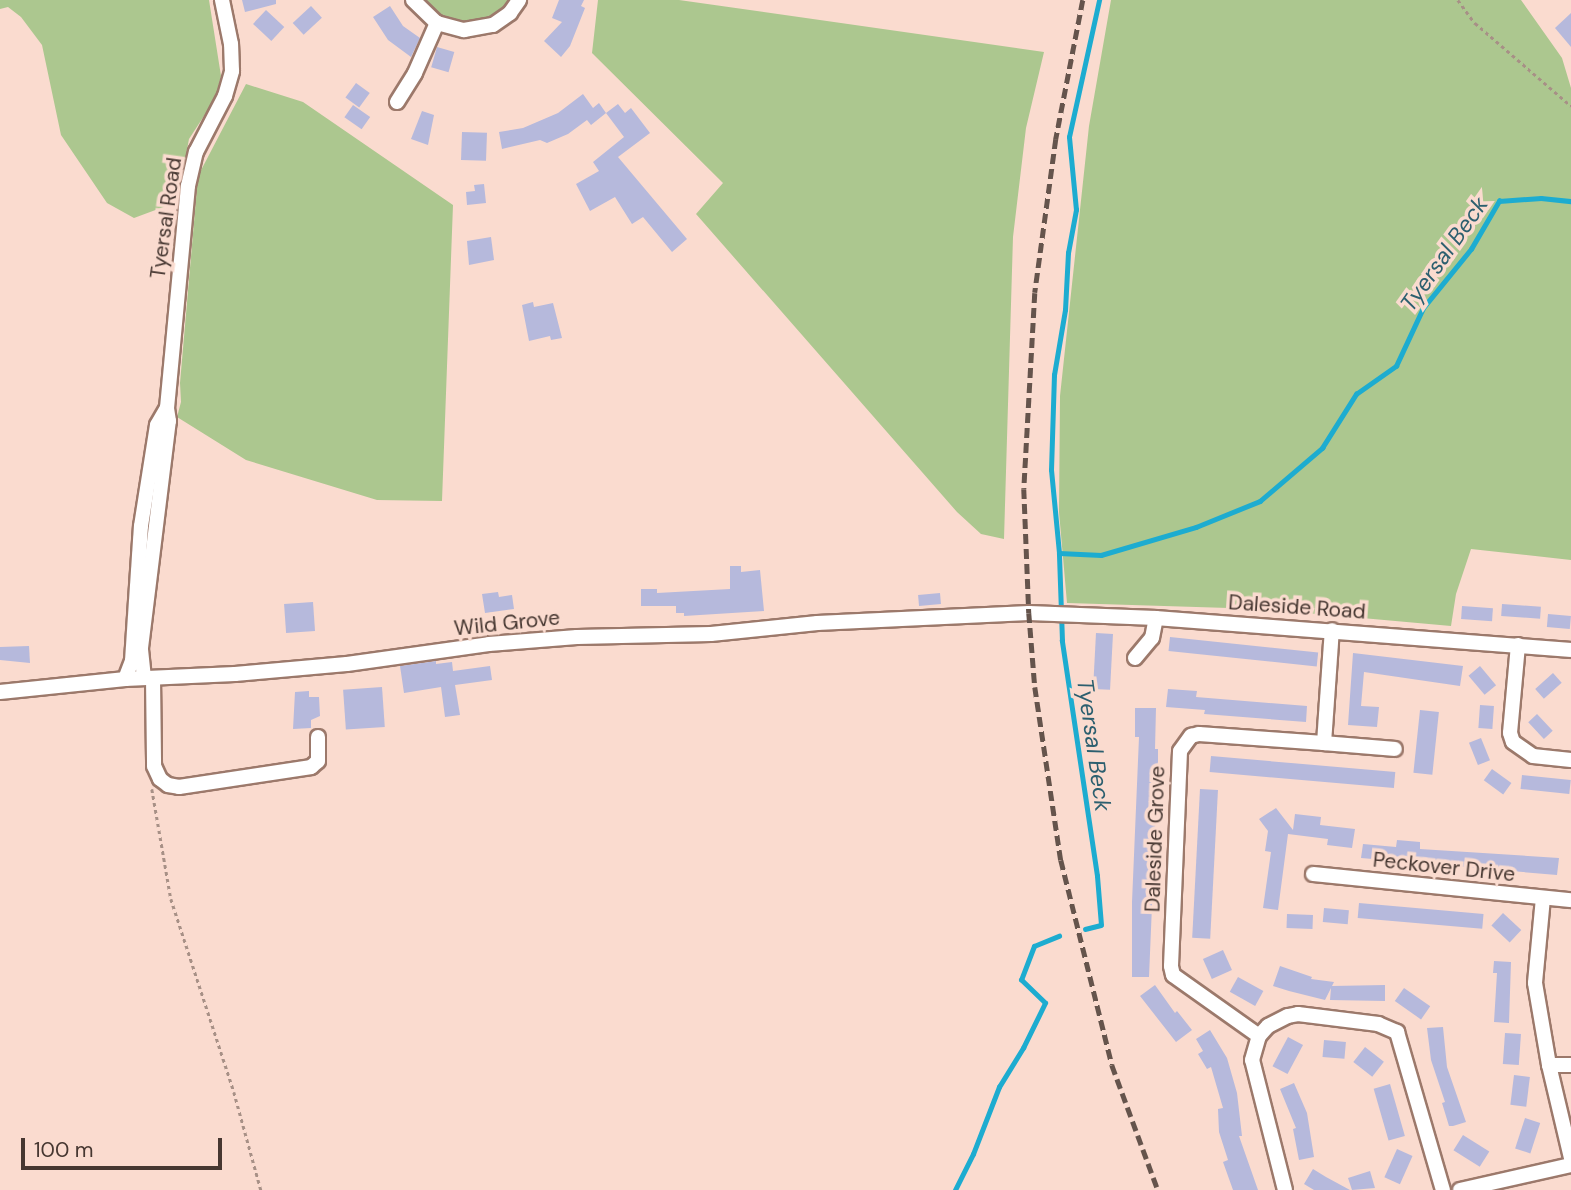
<!DOCTYPE html>
<style>
body{margin:0}
#map{position:relative;width:1571px;height:1190px;overflow:hidden;background:#fadbcf;font-family:"DM Sans",sans-serif}
div>[style]{position:absolute}
[style*='--x']{left:calc(var(--x)*1px);top:calc(var(--y)*1px);width:calc(var(--w)*1px);rotate:calc(var(--a)*1deg)}
.green>*{inset:0;background:#acc78f}
.stream>*{height:4.5px;margin:-2.25px;padding:0 2.25px;transform-origin:2.25px;border-radius:2.25px;background:#1dacd0}
.building>*{inset:0;background:#b6b9dc;transform-origin:0 0}
.path>*{height:2.5px;margin-top:-1.25px;transform-origin:0;background:repeating-linear-gradient(90deg,#a79086 0 3.5px,transparent 0 7px)}
.roads{filter:drop-shadow(2px 0 #9c796b) drop-shadow(-2px 0 #9c796b) drop-shadow(0 2px #9c796b) drop-shadow(0 -2px #9c796b)}
.minor>*{height:14px;margin:-7px;padding:0 7px;transform-origin:7px;border-radius:7px;background:#fff}
.rail>*{height:4.5px;margin-top:-2.25px;transform-origin:0;background:repeating-linear-gradient(90deg,#65544c 0 10px,transparent 0 15px)}
span{translate:-50% -50%;white-space:nowrap;text-align:center;line-height:1.15;-webkit-text-stroke:7px #fadbcf;paint-order:stroke}
.street-label{font-size:21px;color:#463731}
.water-label{font-size:23px;color:#2c5f6f;font-style:italic}
.scale{position:absolute;left:21px;top:1138px;width:201px;height:32px;box-sizing:border-box;border:4px solid #463731;border-top:0;padding-left:9px;font-size:21px;line-height:24px;white-space:nowrap;color:#463731;-webkit-text-stroke:5px #fadbcf;paint-order:stroke}
</style>
<div id="map">
<div class="green">
<i style="clip-path:polygon(0 0,209px 0,221px 76px,215px 99px,189px 139px,177px 202px,134px 218px,107px 203px,61px 135px,42px 45px,21px 17px,8px 7px,0 9px)"></i>
<i style="clip-path:polygon(420px 0,512px 0,498px 16px,468px 26px,440px 18px)"></i>
<i style="clip-path:polygon(598px 0,679px 0,1044px 52px,1026px 128px,1013px 237px,1004px 539px,981px 534px,957px 512px,696px 214px,723px 183px,592px 53px)"></i>
<i style="clip-path:polygon(1111px 0,1521px 0,1562px 58px,1571px 88px,1571px 560px,1471px 549px,1456px 594px,1451px 626px,1261px 609px,1067px 603px,1059px 512px,1060px 396px,1089px 126px)"></i>
<i style="clip-path:polygon(246px 84px,303px 102px,453px 205px,442px 501px,377px 500px,246px 460px,177px 417px,181px 402px,180px 383px,198px 176px)"></i>
</div>
<div class="stream">
<i style="--x:1059;--y:553;--w:42;--a:2.7"></i>
<i style="--x:1101;--y:555;--w:99;--a:-16.4"></i>
<i style="--x:1196;--y:527;--w:69;--a:-22.1"></i>
<i style="--x:1260;--y:501;--w:82;--a:-40.5"></i>
<i style="--x:1322;--y:448;--w:64;--a:-57.8"></i>
<i style="--x:1356;--y:394;--w:49;--a:-35"></i>
<i style="--x:1396;--y:366;--w:64;--a:-65"></i>
<i style="--x:1423;--y:308;--w:76;--a:-50.9"></i>
<i style="--x:1471;--y:249;--w:56;--a:-59.7"></i>
<i style="--x:1499;--y:201;--w:42;--a:-4.1"></i>
<i style="--x:1541;--y:198;--w:30;--a:6"></i>
<i style="--x:1085;--y:929;--w:16;--a:-14"></i>
<i style="--x:1101;--y:925;--w:49;--a:-94.7"></i>
<i style="--x:1097;--y:876;--w:238;--a:-98.5"></i>
<i style="--x:1062;--y:641;--w:88;--a:-92"></i>
<i style="--x:1059;--y:553;--w:83;--a:-95.5"></i>
<i style="--x:1051;--y:470;--w:95;--a:-88.2"></i>
<i style="--x:1054;--y:375;--w:66;--a:-80.4"></i>
<i style="--x:1065;--y:310;--w:57;--a:-87"></i>
<i style="--x:1068;--y:253;--w:44;--a:-79.5"></i>
<i style="--x:1076;--y:210;--w:73;--a:-95.5"></i>
<i style="--x:1069;--y:137;--w:140;--a:-77.6"></i>
<i style="--x:955;--y:1190;--w:40;--a:-63.4"></i>
<i style="--x:973;--y:1154;--w:72;--a:-68.8"></i>
<i style="--x:999;--y:1087;--w:46;--a:-58.4"></i>
<i style="--x:1023;--y:1048;--w:50;--a:-63.9"></i>
<i style="--x:1045;--y:1003;--w:33;--a:-136"></i>
<i style="--x:1021;--y:980;--w:36;--a:-69"></i>
<i style="--x:1034;--y:946;--w:27;--a:-22"></i>
</div>
<div class="building">
<i style="clip-path:polygon(242px 0,276px 0,276px 4px,245px 12px)"></i>
<i style="clip-path:polygon(559px 0,584px 0,581px 6px,585px 8px,570px 46px,561px 57px,544px 41px,562px 22px,552px 18px)"></i>
<i style="left:311px;top:6px;width:16px;height:25px;rotate:47deg"></i>
<i style="clip-path:polygon(390px 6px,403px 26px,420px 38px,411px 57px,388px 40px,373px 17px)"></i>
<i style="left:266px;top:10px;width:25px;height:19px;rotate:43deg"></i>
<i style="clip-path:polygon(1571px 13px,1571px 47px,1555px 28px)"></i>
<i style="left:437px;top:47px;width:18px;height:21px;rotate:16deg"></i>
<i style="left:356px;top:83px;width:17px;height:18px;rotate:36deg"></i>
<i style="clip-path:polygon(583px 94px,593px 108px,599px 103px,606px 113px,591px 125px,587px 120px,568px 134px,547px 143px,540px 140px,502px 149px,499px 132px,523px 128px,558px 113px)"></i>
<i style="clip-path:polygon(618px 104px,625px 113px,631px 108px,650px 133px,618px 157px,687px 239px,672px 252px,643px 217px,632px 224px,615px 197px,590px 211px,576px 184px,599px 171px,593px 162px,624px 137px,606px 113px)"></i>
<i style="left:353px;top:105px;width:21px;height:15px;rotate:35deg"></i>
<i style="clip-path:polygon(422px 111px,434px 115px,428px 145px,411px 139px)"></i>
<i style="left:462px;top:132px;width:25px;height:28px;rotate:2deg"></i>
<i style="clip-path:polygon(484px 184px,486px 203px,467px 205px,466px 192px,475px 191px,474px 185px)"></i>
<i style="clip-path:polygon(491px 237px,494px 260px,469px 265px,467px 241px)"></i>
<i style="clip-path:polygon(533px 302px,534px 307px,553px 303px,562px 338px,551px 340px,550px 336px,529px 341px,522px 305px)"></i>
<i style="clip-path:polygon(730px 566px,741px 566px,741px 572px,760px 570px,764px 611px,684px 616px,684px 613px,676px 613px,676px 606px,641px 606px,641px 589px,657px 589px,657px 593px,730px 589px)"></i>
<i style="clip-path:polygon(498px 592px,499px 597px,512px 595px,514px 609px,485px 613px,482px 594px)"></i>
<i style="left:940px;top:593px;width:11px;height:22px;rotate:85deg"></i>
<i style="left:313px;top:602px;width:29px;height:29px;rotate:86deg"></i>
<i style="left:1502px;top:604px;width:39px;height:12px;rotate:4deg"></i>
<i style="left:1462px;top:606px;width:31px;height:13px;rotate:4deg"></i>
<i style="left:1548px;top:614px;width:23px;height:13px;rotate:5deg"></i>
<i style="left:1096px;top:633px;width:17px;height:56px;rotate:3deg"></i>
<i style="left:1170px;top:637px;width:149px;height:14px;rotate:6deg"></i>
<i style="clip-path:polygon(29px 646px,30px 663px,0 660px,0 647px)"></i>
<i style="clip-path:polygon(1353px 653px,1463px 666px,1460px 686px,1364px 672px,1361px 706px,1379px 707px,1377px 727px,1348px 725px)"></i>
<i style="clip-path:polygon(436px 661px,436px 664px,452px 662px,453px 671px,490px 666px,492px 680px,455px 685px,460px 715px,445px 717px,441px 687px,404px 693px,400px 666px)"></i>
<i style="left:1480px;top:666px;width:25px;height:15px;rotate:50deg"></i>
<i style="left:1553px;top:673px;width:13px;height:24px;rotate:48deg"></i>
<i style="left:382px;top:687px;width:40px;height:39px;rotate:86deg"></i>
<i style="clip-path:polygon(1168px 689px,1197px 691px,1196px 697px,1307px 706px,1306px 722px,1204px 714px,1205px 710px,1166px 707px)"></i>
<i style="clip-path:polygon(309px 691px,309px 697px,319px 697px,320px 716px,311px 720px,311px 728px,293px 729px,295px 692px)"></i>
<i style="left:1480px;top:705px;width:14px;height:23px;rotate:4deg"></i>
<i style="clip-path:polygon(1135px 708px,1156px 708px,1155px 749px,1158px 749px,1158px 763px,1149px 977px,1132px 977px,1132px 902px,1139px 737px,1135px 737px)"></i>
<i style="left:1420px;top:710px;width:19px;height:63px;rotate:6deg"></i>
<i style="left:1537px;top:714px;width:23px;height:12px;rotate:47deg"></i>
<i style="left:1481px;top:738px;width:24px;height:13px;rotate:68deg"></i>
<i style="left:1211px;top:756px;width:185px;height:16px;rotate:5deg"></i>
<i style="left:1492px;top:769px;width:24px;height:14px;rotate:36deg"></i>
<i style="left:1522px;top:775px;width:49px;height:14px;rotate:6deg"></i>
<i style="left:1200px;top:789px;width:18px;height:149px;rotate:3deg"></i>
<i style="clip-path:polygon(1276px 808px,1293px 830px,1295px 814px,1321px 817px,1320px 825px,1355px 829px,1352px 848px,1327px 845px,1328px 839px,1288px 834px,1278px 910px,1263px 908px,1271px 852px,1265px 851px,1268px 831px,1259px 819px)"></i>
<i style="clip-path:polygon(1397px 840px,1420px 842px,1420px 849px,1559px 858px,1557px 875px,1361px 858px,1363px 844px,1396px 847px)"></i>
<i style="left:1359px;top:903px;width:125px;height:15px;rotate:5deg"></i>
<i style="left:1324px;top:908px;width:25px;height:14px;rotate:5deg"></i>
<i style="left:1503px;top:913px;width:25px;height:17px;rotate:43deg"></i>
<i style="left:1287px;top:914px;width:26px;height:14px;rotate:2deg"></i>
<i style="left:1223px;top:950px;width:22px;height:22px;rotate:66deg"></i>
<i style="clip-path:polygon(1494px 961px,1511px 962px,1509px 1023px,1494px 1022px,1497px 973px,1493px 973px)"></i>
<i style="clip-path:polygon(1280px 966px,1312px 977px,1311px 979px,1334px 982px,1332px 986px,1385px 985px,1385px 1001px,1330px 1000px,1331px 988px,1325px 1000px,1289px 991px,1273px 986px)"></i>
<i style="left:1238px;top:977px;width:29px;height:17px;rotate:29deg"></i>
<i style="clip-path:polygon(1155px 985px,1175px 1013px,1177px 1011px,1192px 1030px,1176px 1042px,1140px 996px)"></i>
<i style="left:1404px;top:988px;width:32px;height:16px;rotate:35deg"></i>
<i style="clip-path:polygon(1443px 1027px,1447px 1067px,1466px 1122px,1453px 1126px,1449px 1126px,1442px 1103px,1445px 1102px,1431px 1060px,1427px 1028px)"></i>
<i style="clip-path:polygon(1210px 1030px,1227px 1058px,1237px 1093px,1242px 1136px,1239px 1136px,1258px 1190px,1233px 1190px,1223px 1162px,1228px 1160px,1219px 1132px,1218px 1109px,1223px 1108px,1211px 1067px,1207px 1069px,1198px 1054px,1203px 1051px,1196px 1039px)"></i>
<i style="left:1505px;top:1033px;width:16px;height:31px;rotate:4deg"></i>
<i style="left:1288px;top:1037px;width:17px;height:33px;rotate:28deg"></i>
<i style="left:1324px;top:1040px;width:22px;height:17px;rotate:5deg"></i>
<i style="left:1365px;top:1047px;width:24px;height:19px;rotate:38deg"></i>
<i style="left:1514px;top:1075px;width:16px;height:30px;rotate:7deg"></i>
<i style="clip-path:polygon(1294px 1083px,1307px 1113px,1314px 1157px,1299px 1160px,1293px 1129px,1296px 1128px,1280px 1089px)"></i>
<i style="left:1390px;top:1084px;width:54px;height:17px;rotate:74deg"></i>
<i style="left:1525px;top:1118px;width:16px;height:32px;rotate:18deg"></i>
<i style="left:1463px;top:1135px;width:31px;height:18px;rotate:32deg"></i>
<i style="left:1397px;top:1149px;width:17px;height:31px;rotate:24deg"></i>
<i style="clip-path:polygon(1313px 1169px,1326px 1177px,1350px 1190px,1314px 1190px,1304px 1184px)"></i>
<i style="clip-path:polygon(1370px 1171px,1375px 1188px,1352px 1190px,1348px 1178px)"></i>
</div>
<div class="path">
<i style="--x:1458;--y:0;--w:29;--a:54"></i>
<i style="--x:1475;--y:23;--w:127;--a:40.8"></i>
<i style="--x:152;--y:789;--w:112;--a:80.2"></i>
<i style="--x:171;--y:899;--w:203;--a:71.9"></i>
<i style="--x:234;--y:1092;--w:102;--a:74.6"></i>
</div>
<div class="roads">
<div class="minor">
<i style="--x:413;--y:0;--w:33;--a:44"></i>
<i style="--x:437;--y:23;--w:28;--a:15"></i>
<i style="--x:464;--y:30;--w:29;--a:-10"></i>
<i style="--x:493;--y:25;--w:21;--a:-35"></i>
<i style="--x:510;--y:13;--w:16;--a:-55"></i>
<i style="--x:397;--y:102;--w:34;--a:-58"></i>
<i style="--x:415;--y:73;--w:55;--a:-66.3"></i>
<i style="--x:1518;--y:645;--w:88;--a:95.2"></i>
<i style="--x:1510;--y:733;--w:9;--a:72"></i>
<i style="--x:1513;--y:742;--w:24;--a:35"></i>
<i style="--x:1533;--y:756;--w:38;--a:6"></i>
<i style="--x:1135;--y:658;--w:26;--a:-50"></i>
<i style="--x:1152;--y:638;--w:20;--a:-79"></i>
<i style="--x:144;--y:678;--w:30;--a:-96"></i>
<i style="--x:141;--y:648;--w:229;--a:-83"></i>
<i style="--x:169;--y:421;--w:13;--a:-99"></i>
<i style="--x:167;--y:408;--w:223;--a:-84.6"></i>
<i style="--x:188;--y:186;--w:35;--a:-77"></i>
<i style="--x:196;--y:152;--w:63;--a:-62.6"></i>
<i style="--x:225;--y:96;--w:26;--a:-74"></i>
<i style="--x:232;--y:71;--w:27;--a:-92"></i>
<i style="--x:231;--y:44;--w:45;--a:-101.6"></i>
<i style="--x:153;--y:678;--w:88;--a:89.3"></i>
<i style="--x:154;--y:766;--w:14;--a:65"></i>
<i style="--x:160;--y:779;--w:10;--a:37"></i>
<i style="--x:168;--y:785;--w:11;--a:10"></i>
<i style="--x:179;--y:787;--w:134;--a:-8.6"></i>
<i style="--x:311;--y:767;--w:9;--a:-41"></i>
<i style="--x:318;--y:761;--w:24;--a:-90"></i>
<i style="--x:125;--y:679;--w:19;--a:-69"></i>
<i style="--x:132;--y:661;--w:135;--a:-86.2"></i>
<i style="--x:141;--y:526;--w:102;--a:-81"></i>
<i style="--x:157;--y:425;--w:20;--a:-60"></i>
<i style="--x:0;--y:692;--w:126;--a:-5.9"></i>
<i style="--x:125;--y:679;--w:110;--a:-2.6"></i>
<i style="--x:235;--y:674;--w:112;--a:-5.1"></i>
<i style="--x:347;--y:664;--w:143;--a:-8"></i>
<i style="--x:489;--y:644;--w:88;--a:-4.5"></i>
<i style="--x:577;--y:637;--w:134;--a:-1.3"></i>
<i style="--x:711;--y:634;--w:107;--a:-5.9"></i>
<i style="--x:817;--y:623;--w:212;--a:-2.7"></i>
<i style="--x:1029;--y:613;--w:127;--a:2.3"></i>
<i style="--x:1156;--y:618;--w:416;--a:4.4"></i>
<i style="--x:1324;--y:743;--w:71;--a:4.8"></i>
<i style="--x:1313;--y:874;--w:259;--a:5.8"></i>
<i style="--x:1543;--y:898;--w:85;--a:95.4"></i>
<i style="--x:1535;--y:983;--w:83;--a:80.3"></i>
<i style="--x:1549;--y:1065;--w:96;--a:76.7"></i>
<i style="--x:1259;--y:1036;--w:105;--a:-144.7"></i>
<i style="--x:1173;--y:975;--w:9;--a:-103"></i>
<i style="--x:1171;--y:966;--w:215;--a:-87.6"></i>
<i style="--x:1180;--y:751;--w:19;--a:-54"></i>
<i style="--x:1191;--y:736;--w:8;--a:-14"></i>
<i style="--x:1199;--y:734;--w:125;--a:4.1"></i>
<i style="--x:1324;--y:743;--w:113;--a:-86"></i>
<i style="--x:1549;--y:1065;--w:22;--a:0"></i>
<i style="--x:1285;--y:1190;--w:134;--a:-104.2"></i>
<i style="--x:1252;--y:1060;--w:25;--a:-74"></i>
<i style="--x:1259;--y:1036;--w:13;--a:-48"></i>
<i style="--x:1268;--y:1026;--w:22;--a:-27"></i>
<i style="--x:1288;--y:1016;--w:10;--a:-11"></i>
<i style="--x:1298;--y:1014;--w:81;--a:7.1"></i>
<i style="--x:1378;--y:1024;--w:21;--a:23"></i>
<i style="--x:1397;--y:1032;--w:165;--a:73.8"></i>
<i style="--x:1460;--y:1190;--w:114;--a:-12.7"></i>
</div>
</div>
<div class="rail">
<i style="--x:1083;--y:0;--w:142;--a:101"></i>
<i style="--x:1056;--y:139;--w:155;--a:97.8"></i>
<i style="--x:1035;--y:293;--w:196;--a:93.2"></i>
<i style="--x:1024;--y:489;--w:124;--a:87.7"></i>
<i style="--x:1029;--y:613;--w:74;--a:85.4"></i>
<i style="--x:1035;--y:687;--w:175;--a:81.5"></i>
<i style="--x:1061;--y:860;--w:211;--a:76"></i>
<i style="--x:1112;--y:1065;--w:133;--a:69.8"></i>
</div>
<div class="street-label">
<span style="left:166px;top:218px;rotate:-82deg">Tyersal Road</span>
<span style="left:1297px;top:607px;rotate:4deg">Daleside Road</span>
<span style="left:507px;top:623px;rotate:-6deg">Wild Grove</span>
<span style="left:1155px;top:839px;rotate:-88deg">Daleside Grove</span>
<span style="left:1444px;top:867px;rotate:6deg">Peckover Drive</span>
</div>
<div class="water-label">
<span style="left:1444px;top:254px;rotate:-55deg">Tyersal Beck</span>
<span style="left:1094px;top:745px;rotate:82deg">Tyersal Beck</span>
</div>
<div class="scale">100 m</div>
</div>
